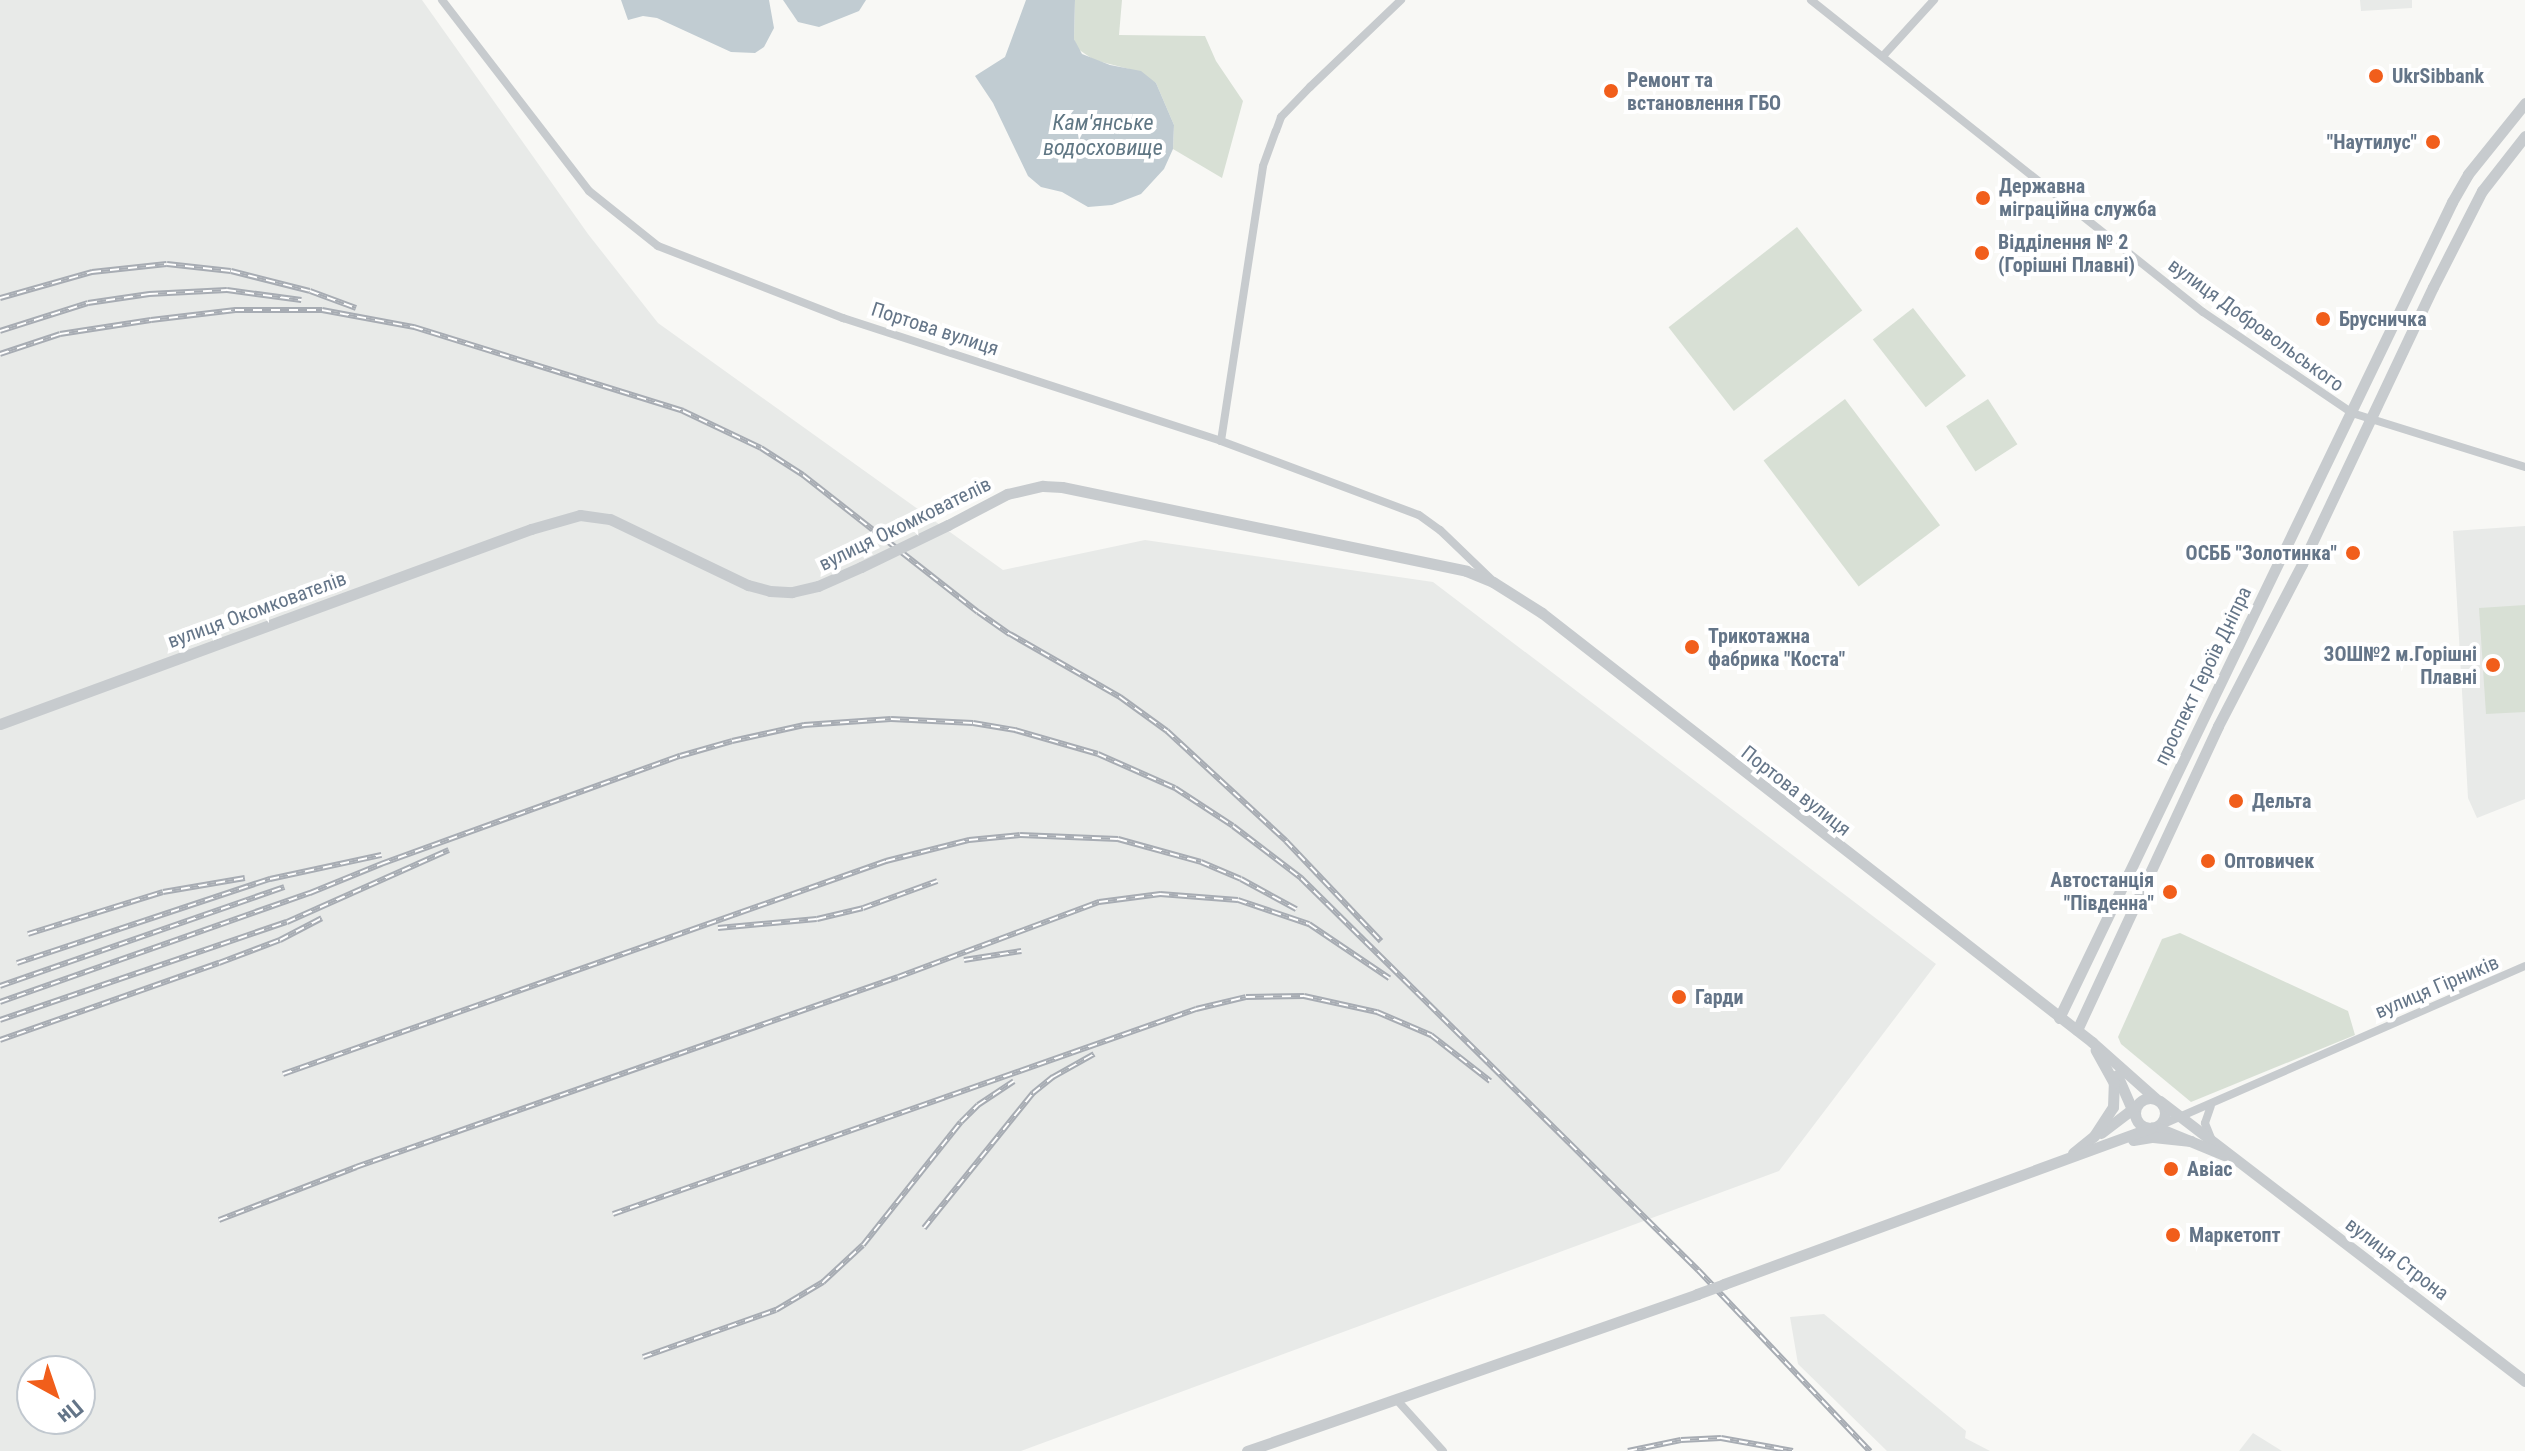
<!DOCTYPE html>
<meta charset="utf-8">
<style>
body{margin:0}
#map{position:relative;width:2525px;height:1451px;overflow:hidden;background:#f8f8f5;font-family:"Roboto Condensed",sans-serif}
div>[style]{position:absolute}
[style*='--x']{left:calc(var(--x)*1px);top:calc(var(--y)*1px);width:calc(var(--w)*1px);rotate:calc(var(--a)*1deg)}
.built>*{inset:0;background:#e8eae8}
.green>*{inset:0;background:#d8e0d5;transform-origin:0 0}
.water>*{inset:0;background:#c1ccd2}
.minor>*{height:8px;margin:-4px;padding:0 4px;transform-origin:4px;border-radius:4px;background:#c7cbce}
.tertiary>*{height:11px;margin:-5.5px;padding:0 5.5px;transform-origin:5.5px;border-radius:5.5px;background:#c7cbce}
.tertiary>.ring{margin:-5.5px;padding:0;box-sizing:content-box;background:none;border:11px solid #c7cbce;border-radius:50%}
.rail>*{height:6px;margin-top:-3px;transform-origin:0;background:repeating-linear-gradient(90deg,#fff 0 9px,#a7acb3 0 18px);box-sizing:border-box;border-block:2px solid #a7acb3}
.tertiary-bridge>*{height:11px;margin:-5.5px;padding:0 5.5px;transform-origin:5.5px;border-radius:5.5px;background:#c7cbce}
.dots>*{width:22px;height:22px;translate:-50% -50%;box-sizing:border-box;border:4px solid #fff;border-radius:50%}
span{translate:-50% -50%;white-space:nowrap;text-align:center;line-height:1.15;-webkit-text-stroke:8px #fff;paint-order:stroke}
.poi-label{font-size:20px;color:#647588;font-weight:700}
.left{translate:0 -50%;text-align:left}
.right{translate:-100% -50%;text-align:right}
.street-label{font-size:20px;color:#647588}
.water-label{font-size:22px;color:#607784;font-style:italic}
.north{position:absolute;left:16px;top:1355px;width:80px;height:80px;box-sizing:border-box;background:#fff;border:2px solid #c1c8cf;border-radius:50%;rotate:140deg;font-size:22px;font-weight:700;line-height:32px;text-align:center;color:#647588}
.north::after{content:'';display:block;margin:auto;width:28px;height:36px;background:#f15e1b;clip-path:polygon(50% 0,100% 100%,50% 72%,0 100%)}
</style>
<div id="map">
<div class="built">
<i style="clip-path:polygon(evenodd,0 0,422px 0,588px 234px,658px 323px,1003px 570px,1145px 540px,1433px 582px,1936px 964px,1779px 1171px,1021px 1451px,0 1451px,0 0,32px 1371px,80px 1371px,80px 1419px,32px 1419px,32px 1371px)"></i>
<i style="clip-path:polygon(2360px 0,2412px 0,2412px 8px,2361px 11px)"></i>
<i style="clip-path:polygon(2525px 526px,2525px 799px,2477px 818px,2468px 798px,2453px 531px)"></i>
<i style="clip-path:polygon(1824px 1314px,1966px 1431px,1965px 1438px,1990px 1451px,1887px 1451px,1798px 1364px,1790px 1317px)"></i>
<i style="clip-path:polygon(2253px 1433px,2282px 1451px,2239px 1451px)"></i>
</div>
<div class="green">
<i style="clip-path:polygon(1075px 0,1122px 0,1119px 35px,1205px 36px,1216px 61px,1243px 101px,1222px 178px,1173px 149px,1174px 125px,1156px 83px,1129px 69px,1094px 60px,1078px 49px,1074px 39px)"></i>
<i style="left:1797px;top:227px;width:106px;height:163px;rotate:52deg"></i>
<i style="left:1913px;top:308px;width:86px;height:51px;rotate:52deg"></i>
<i style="left:1845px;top:399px;width:158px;height:102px;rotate:53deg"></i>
<i style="left:1988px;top:399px;width:54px;height:50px;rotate:57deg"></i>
<i style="clip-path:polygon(2525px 605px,2525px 712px,2486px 714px,2479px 608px)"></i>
<i style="clip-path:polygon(2180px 933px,2348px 1011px,2355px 1035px,2191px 1102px,2121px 1044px,2118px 1037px,2162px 939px)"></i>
</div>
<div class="water">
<i style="clip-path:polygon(621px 0,769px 0,774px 28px,764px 47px,755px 53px,731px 52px,657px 18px,643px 16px,628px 20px)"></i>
<i style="clip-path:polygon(783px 0,866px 0,859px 11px,819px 27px,798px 22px)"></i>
<i style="clip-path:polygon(1026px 0,1075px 0,1074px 39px,1082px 54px,1110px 65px,1141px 71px,1156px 83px,1174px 125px,1173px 149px,1164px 169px,1141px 194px,1112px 205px,1088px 207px,1062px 192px,1041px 187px,1028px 176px,993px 103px,975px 76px,1005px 57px)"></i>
</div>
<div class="minor">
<i style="--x:442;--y:0;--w:241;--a:52.4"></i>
<i style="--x:589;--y:191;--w:88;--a:38.6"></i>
<i style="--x:658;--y:246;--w:199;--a:21.3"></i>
<i style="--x:843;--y:318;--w:398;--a:18"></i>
<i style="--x:1221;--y:441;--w:211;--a:20.5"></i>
<i style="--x:1419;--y:515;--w:26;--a:36"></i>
<i style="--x:1440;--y:530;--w:72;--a:43.9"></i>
<i style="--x:1811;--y:0;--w:501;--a:38.52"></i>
<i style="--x:2203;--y:312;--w:180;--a:34.1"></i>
<i style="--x:2352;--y:413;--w:181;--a:17.3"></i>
<i style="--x:1883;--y:56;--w:76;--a:-47.7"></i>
<i style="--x:1221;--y:441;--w:278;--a:-81.3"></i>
<i style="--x:1263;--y:166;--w:37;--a:-70"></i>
<i style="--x:1276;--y:131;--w:15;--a:-70"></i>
<i style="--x:1281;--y:117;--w:42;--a:-46"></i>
<i style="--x:1310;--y:87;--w:126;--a:-43.7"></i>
<i style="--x:2161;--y:1125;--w:397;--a:-23.6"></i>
<i style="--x:2211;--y:1138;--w:16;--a:-112"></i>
<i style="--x:2205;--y:1123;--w:18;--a:-71"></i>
<i style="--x:1396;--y:1399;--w:70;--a:47.9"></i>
</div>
<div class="tertiary">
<i style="--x:948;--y:525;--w:67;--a:-27.7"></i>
<i style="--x:1007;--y:494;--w:37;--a:-13"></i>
<i style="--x:1043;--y:486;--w:19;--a:3"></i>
<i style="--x:1062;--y:487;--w:413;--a:11.7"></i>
<i style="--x:1466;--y:571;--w:29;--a:22"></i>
<i style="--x:1493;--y:582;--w:58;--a:32.3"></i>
<i style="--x:1542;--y:613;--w:698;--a:37.95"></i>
<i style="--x:2092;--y:1042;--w:86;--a:41.7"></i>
<i style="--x:0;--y:724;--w:566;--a:-20.16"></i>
<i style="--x:531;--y:529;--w:51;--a:-15.9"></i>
<i style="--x:580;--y:515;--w:30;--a:8"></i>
<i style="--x:610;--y:519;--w:153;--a:25.6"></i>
<i style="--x:748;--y:585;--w:23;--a:15"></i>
<i style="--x:770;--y:591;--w:22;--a:3"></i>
<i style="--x:792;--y:592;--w:27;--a:-13"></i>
<i style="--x:818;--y:586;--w:47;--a:-23.8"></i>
<i style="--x:2059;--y:1018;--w:906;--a:-64.28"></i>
<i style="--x:2452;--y:202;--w:32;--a:-60"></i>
<i style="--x:2468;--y:174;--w:91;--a:-51.2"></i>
<i style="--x:2077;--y:1030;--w:335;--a:-65.1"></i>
<i style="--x:2218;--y:726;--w:182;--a:-62.6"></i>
<i style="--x:2302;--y:564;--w:306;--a:-64.7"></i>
<i style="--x:2433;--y:287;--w:108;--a:-63"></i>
<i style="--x:2482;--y:191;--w:70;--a:-52"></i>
<i style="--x:2117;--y:1075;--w:43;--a:66.4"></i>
<i class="ring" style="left:2135px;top:1098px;width:19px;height:19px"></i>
<i style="--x:2160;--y:1101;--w:460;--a:37.5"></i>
<i style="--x:2156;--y:1127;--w:74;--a:22.4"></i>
<i style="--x:2101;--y:1133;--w:43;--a:-37.4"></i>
<i style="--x:2133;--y:1140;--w:20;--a:-9"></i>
<i style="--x:2153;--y:1137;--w:38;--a:6"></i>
<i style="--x:2073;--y:1153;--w:27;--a:-39"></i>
<i style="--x:2094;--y:1136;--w:35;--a:-57"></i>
<i style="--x:2113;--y:1107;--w:24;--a:-88"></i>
<i style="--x:2114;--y:1083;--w:38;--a:-119"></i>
<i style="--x:1724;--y:1284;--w:455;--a:-20.1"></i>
<i style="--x:1247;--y:1451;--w:477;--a:-19.2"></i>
</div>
<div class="rail">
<i style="--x:0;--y:298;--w:96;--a:-15.8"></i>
<i style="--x:92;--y:272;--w:75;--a:-6.1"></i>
<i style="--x:167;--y:264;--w:64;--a:6.2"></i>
<i style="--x:231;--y:271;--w:81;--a:14.2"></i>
<i style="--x:310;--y:291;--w:49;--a:20.3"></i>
<i style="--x:0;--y:331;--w:92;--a:-17.7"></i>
<i style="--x:88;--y:303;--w:62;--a:-8.4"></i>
<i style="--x:149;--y:294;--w:78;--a:-2.9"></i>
<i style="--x:227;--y:290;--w:75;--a:7.7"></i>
<i style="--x:0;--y:354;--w:63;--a:-18.4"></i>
<i style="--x:60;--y:334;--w:92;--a:-8.7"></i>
<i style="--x:151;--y:320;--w:85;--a:-6.8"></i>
<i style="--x:235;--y:310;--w:87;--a:0"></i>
<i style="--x:322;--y:310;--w:94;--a:10.5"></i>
<i style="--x:414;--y:327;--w:282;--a:17.3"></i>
<i style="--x:683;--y:411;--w:86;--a:25.4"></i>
<i style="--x:761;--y:448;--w:50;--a:32.7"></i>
<i style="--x:803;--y:475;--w:222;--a:38.1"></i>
<i style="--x:978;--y:612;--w:39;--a:35"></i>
<i style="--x:1010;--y:634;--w:127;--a:29.8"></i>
<i style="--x:1120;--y:697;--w:58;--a:35.9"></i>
<i style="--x:1167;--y:731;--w:162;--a:42.7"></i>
<i style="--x:1286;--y:841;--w:138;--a:46.5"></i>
<i style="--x:718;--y:928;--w:99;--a:-5.2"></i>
<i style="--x:817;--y:919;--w:47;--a:-13.4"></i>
<i style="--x:863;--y:908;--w:79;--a:-20"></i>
<i style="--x:28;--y:934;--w:141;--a:-17.3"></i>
<i style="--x:163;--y:892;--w:83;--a:-9.7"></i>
<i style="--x:964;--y:960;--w:58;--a:-9"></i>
<i style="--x:17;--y:963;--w:267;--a:-18.4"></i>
<i style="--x:270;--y:879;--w:114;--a:-12.2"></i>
<i style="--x:0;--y:986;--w:301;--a:-19.2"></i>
<i style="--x:0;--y:1002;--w:329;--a:-19.4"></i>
<i style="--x:310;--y:893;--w:77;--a:-22.2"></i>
<i style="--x:381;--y:864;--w:318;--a:-19.9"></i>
<i style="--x:680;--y:756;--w:54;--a:-16.1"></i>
<i style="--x:732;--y:741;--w:74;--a:-12.5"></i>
<i style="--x:804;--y:725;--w:87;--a:-3.9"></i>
<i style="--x:891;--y:719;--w:82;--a:2.8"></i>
<i style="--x:973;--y:723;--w:43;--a:9.5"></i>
<i style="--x:1015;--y:730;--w:86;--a:16.1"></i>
<i style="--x:1098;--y:754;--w:84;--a:23.8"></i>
<i style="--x:1175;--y:788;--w:69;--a:33.2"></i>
<i style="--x:1233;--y:826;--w:86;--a:37.4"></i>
<i style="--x:1301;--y:878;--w:558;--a:44.64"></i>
<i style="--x:1698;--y:1270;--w:250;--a:46.5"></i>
<i style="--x:0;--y:1020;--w:303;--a:-18.9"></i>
<i style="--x:287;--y:922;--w:177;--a:-24"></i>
<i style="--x:0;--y:1040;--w:232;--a:-19.4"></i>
<i style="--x:219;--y:963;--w:65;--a:-20.7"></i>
<i style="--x:280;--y:940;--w:47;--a:-27.6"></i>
<i style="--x:283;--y:1074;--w:640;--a:-19.45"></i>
<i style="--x:886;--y:861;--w:86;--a:-14.2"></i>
<i style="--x:969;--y:840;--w:51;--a:-5.6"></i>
<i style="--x:1020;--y:835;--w:98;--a:2.3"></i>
<i style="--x:1118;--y:839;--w:86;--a:15.5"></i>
<i style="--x:1201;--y:862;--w:43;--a:23"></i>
<i style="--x:1241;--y:879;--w:63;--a:28.6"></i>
<i style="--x:613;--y:1214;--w:618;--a:-19.37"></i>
<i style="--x:1196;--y:1009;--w:51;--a:-13.5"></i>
<i style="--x:1246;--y:997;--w:58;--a:-1"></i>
<i style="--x:1304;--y:996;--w:75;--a:12.4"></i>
<i style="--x:1377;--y:1012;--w:59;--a:23.1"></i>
<i style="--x:1431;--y:1035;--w:75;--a:37.9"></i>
<i style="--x:219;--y:1220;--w:147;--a:-21.1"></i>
<i style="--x:356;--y:1167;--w:574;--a:-19.32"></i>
<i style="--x:898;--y:977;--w:215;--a:-20.5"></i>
<i style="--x:1099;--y:902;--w:62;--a:-7.5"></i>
<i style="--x:1160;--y:894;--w:78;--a:4.4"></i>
<i style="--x:1238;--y:900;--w:75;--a:18.7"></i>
<i style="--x:1309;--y:924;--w:97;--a:34"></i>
<i style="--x:924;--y:1228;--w:174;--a:-51.1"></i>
<i style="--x:1033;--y:1093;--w:26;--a:-39"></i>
<i style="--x:1053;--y:1077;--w:47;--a:-29.3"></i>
<i style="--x:643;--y:1357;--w:141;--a:-19.5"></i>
<i style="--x:776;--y:1310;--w:55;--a:-30.8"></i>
<i style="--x:823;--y:1282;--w:54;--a:-42.8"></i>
<i style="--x:863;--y:1245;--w:157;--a:-51.5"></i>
<i style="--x:961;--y:1122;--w:24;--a:-45"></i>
<i style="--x:978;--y:1105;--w:43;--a:-33.7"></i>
<i style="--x:1628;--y:1451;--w:54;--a:-11.7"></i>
<i style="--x:1681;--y:1440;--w:40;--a:-2.9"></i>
<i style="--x:1721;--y:1438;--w:73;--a:10.2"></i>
</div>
<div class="tertiary-bridge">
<i style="--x:861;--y:567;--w:97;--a:-25.8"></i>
<i style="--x:1697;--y:1294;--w:29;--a:-20"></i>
</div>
<div class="dots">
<i style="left:2376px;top:76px;background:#f15e1b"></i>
<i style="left:1611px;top:91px;background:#f15e1b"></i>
<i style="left:2433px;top:142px;background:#f15e1b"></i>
<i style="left:1983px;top:198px;background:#f15e1b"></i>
<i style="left:1982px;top:253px;background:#f15e1b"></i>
<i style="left:2323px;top:319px;background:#f15e1b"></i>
<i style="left:2353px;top:553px;background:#f15e1b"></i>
<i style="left:1692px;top:647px;background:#f15e1b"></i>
<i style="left:2493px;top:665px;background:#f15e1b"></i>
<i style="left:2236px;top:801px;background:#f15e1b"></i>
<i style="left:2208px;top:861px;background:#f15e1b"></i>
<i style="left:2170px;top:892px;background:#f15e1b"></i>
<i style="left:1679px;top:997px;background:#f15e1b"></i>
<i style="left:2171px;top:1169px;background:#f15e1b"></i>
<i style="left:2173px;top:1235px;background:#f15e1b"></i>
</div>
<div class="poi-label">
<span class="left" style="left:2392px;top:76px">UkrSibbank</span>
<span class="left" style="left:1627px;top:92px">Ремонт та<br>встановлення ГБО</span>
<span class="right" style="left:2417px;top:142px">"Наутилус"</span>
<span class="left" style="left:1999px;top:198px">Державна<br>міграційна служба</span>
<span class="left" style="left:1998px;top:254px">Відділення № 2<br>(Горішні Плавні)</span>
<span class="left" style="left:2339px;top:319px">Брусничка</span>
<span class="right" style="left:2337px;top:553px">ОСББ "Золотинка"</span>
<span class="left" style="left:1708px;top:648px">Трикотажна<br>фабрика "Коста"</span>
<span class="right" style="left:2477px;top:666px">ЗОШ№2 м.Горішні<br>Плавні</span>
<span class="left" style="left:2252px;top:801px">Дельта</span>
<span class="left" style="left:2224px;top:861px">Оптовичек</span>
<span class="right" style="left:2154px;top:892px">Автостанція<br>"Південна"</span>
<span class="left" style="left:1695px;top:997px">Гарди</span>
<span class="left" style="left:2187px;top:1169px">Авіас</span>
<span class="left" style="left:2189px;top:1235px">Маркетопт</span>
</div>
<div class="street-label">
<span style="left:2256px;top:325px;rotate:36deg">вулиця Добровольського</span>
<span style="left:935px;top:329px;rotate:18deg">Портова вулиця</span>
<span style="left:905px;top:524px;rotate:-26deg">вулиця Окомкователів</span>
<span style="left:257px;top:610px;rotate:-20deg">вулиця Окомкователів</span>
<span style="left:2203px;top:676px;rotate:-64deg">проспект Героїв Дніпра</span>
<span style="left:1796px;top:791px;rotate:38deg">Портова вулиця</span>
<span style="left:2437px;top:987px;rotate:-23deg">вулиця Гірників</span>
<span style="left:2397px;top:1259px;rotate:37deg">вулиця Строна</span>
</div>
<div class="water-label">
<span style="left:1103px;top:135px">Кам'янське<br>водосховище</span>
</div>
<div class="north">Пн</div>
</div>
